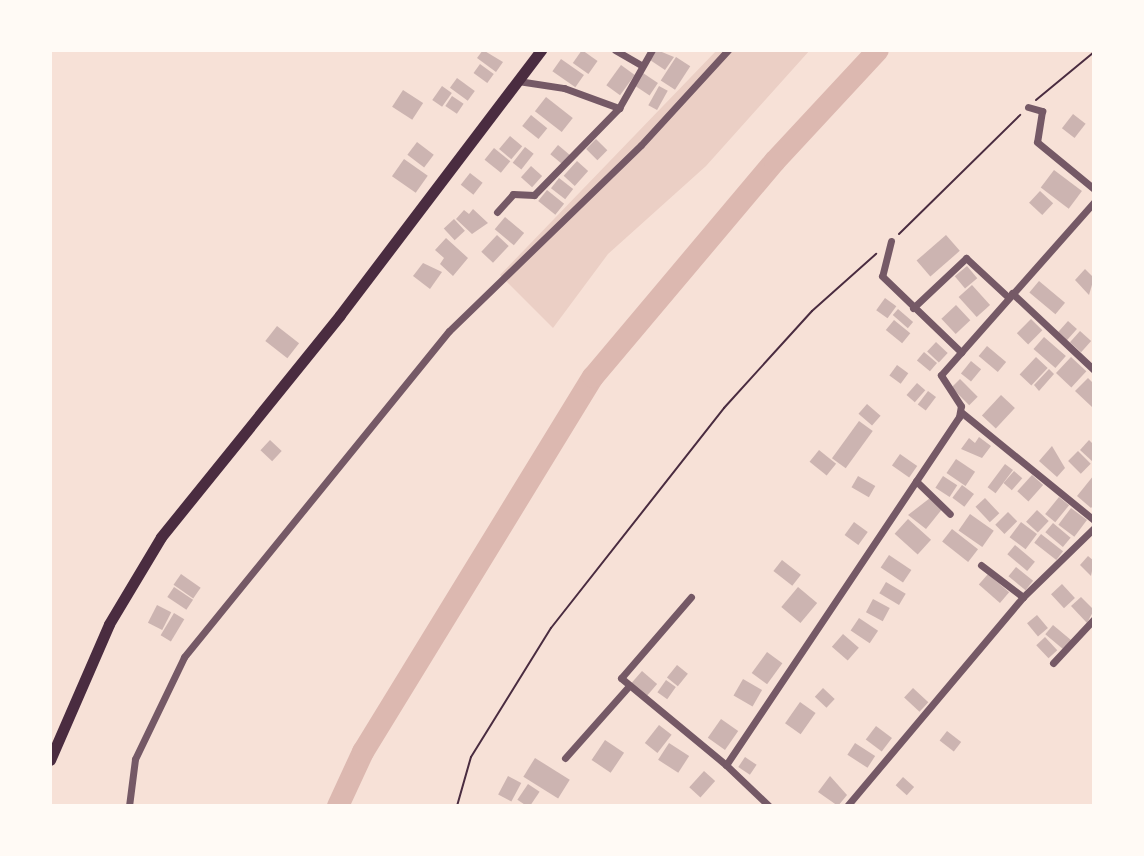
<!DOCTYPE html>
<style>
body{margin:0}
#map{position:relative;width:1144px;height:856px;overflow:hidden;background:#f7e1d7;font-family:"Source Serif 4",serif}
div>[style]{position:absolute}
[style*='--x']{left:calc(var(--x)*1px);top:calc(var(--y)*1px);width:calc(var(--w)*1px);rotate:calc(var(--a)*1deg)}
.green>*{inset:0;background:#ebcfc5}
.river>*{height:22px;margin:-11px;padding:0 11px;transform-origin:11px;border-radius:11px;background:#dcb8b0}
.building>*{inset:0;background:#ccb4b1;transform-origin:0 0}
.path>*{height:2px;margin:-1px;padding:0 1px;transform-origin:1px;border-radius:1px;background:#4a2c40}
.minor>*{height:7px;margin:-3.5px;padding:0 3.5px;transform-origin:3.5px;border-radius:3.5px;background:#755966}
.secondary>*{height:11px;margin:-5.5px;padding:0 5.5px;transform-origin:5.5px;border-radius:5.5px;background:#4a2c40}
span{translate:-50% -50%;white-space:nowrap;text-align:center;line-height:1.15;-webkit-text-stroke:6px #fffaf5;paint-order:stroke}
.frame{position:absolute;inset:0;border:52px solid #fffaf5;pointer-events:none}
</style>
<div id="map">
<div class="green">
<i style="clip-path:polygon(717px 50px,810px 50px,706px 166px,608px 254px,553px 328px,500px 275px)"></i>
</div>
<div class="river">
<i style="--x:338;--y:806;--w:60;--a:-65.2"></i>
<i style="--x:363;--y:752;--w:440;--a:-58.5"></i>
<i style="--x:593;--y:377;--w:282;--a:-49.9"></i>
<i style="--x:775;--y:161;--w:151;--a:-47.1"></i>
</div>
<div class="building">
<i style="clip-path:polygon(483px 50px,503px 62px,496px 72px,477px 58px)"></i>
<i style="left:582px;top:50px;width:19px;height:16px;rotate:35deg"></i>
<i style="clip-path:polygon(657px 50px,674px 57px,665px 70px,650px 60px)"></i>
<i style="left:676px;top:57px;width:17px;height:28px;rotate:33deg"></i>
<i style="left:561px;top:59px;width:28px;height:15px;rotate:35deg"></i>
<i style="left:480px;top:64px;width:17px;height:11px;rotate:36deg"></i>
<i style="left:621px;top:65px;width:17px;height:25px;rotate:36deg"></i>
<i style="left:643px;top:73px;width:18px;height:15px;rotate:34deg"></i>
<i style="left:457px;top:78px;width:22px;height:12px;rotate:36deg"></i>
<i style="left:442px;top:86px;width:12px;height:17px;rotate:35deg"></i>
<i style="left:659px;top:86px;width:10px;height:22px;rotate:29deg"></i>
<i style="left:403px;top:90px;width:24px;height:20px;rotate:33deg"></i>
<i style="left:452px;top:96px;width:14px;height:12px;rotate:34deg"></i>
<i style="left:546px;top:97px;width:34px;height:18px;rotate:38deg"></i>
<i style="left:1073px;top:114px;width:16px;height:18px;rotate:38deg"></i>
<i style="left:531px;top:115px;width:21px;height:14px;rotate:39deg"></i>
<i style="left:510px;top:136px;width:16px;height:17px;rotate:40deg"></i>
<i style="left:596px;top:139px;width:16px;height:14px;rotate:45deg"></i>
<i style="left:417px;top:142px;width:21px;height:16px;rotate:37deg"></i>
<i style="left:558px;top:145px;width:17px;height:12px;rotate:40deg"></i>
<i style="left:525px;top:147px;width:11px;height:20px;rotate:38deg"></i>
<i style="left:494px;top:148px;width:21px;height:15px;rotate:39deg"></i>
<i style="left:404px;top:159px;width:29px;height:21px;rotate:35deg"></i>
<i style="left:577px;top:161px;width:15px;height:20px;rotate:42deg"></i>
<i style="left:531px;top:166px;width:15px;height:15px;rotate:42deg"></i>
<i style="left:1054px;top:170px;width:35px;height:22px;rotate:37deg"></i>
<i style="left:470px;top:173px;width:16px;height:15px;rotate:38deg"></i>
<i style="left:559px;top:178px;width:18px;height:13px;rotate:38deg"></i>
<i style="left:547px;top:190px;width:22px;height:14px;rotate:39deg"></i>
<i style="left:1040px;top:191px;width:18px;height:16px;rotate:43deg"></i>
<i style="clip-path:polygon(473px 209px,488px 223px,472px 234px,456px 219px,464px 210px,469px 214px)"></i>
<i style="left:505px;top:217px;width:25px;height:16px;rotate:40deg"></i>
<i style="left:454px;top:219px;width:16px;height:14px;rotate:47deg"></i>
<i style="left:497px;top:235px;width:16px;height:23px;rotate:43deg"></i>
<i style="left:946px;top:235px;width:21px;height:39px;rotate:49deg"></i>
<i style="clip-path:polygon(446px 238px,468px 258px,453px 276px,440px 264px,444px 258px,435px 250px)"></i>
<i style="clip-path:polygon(423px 263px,442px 272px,430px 289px,413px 276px)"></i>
<i style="left:967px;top:266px;width:16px;height:16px;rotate:50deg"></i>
<i style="clip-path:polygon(1085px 269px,1094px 278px,1089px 295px,1075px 280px)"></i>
<i style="left:1039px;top:281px;width:34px;height:15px;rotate:40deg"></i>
<i style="left:972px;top:285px;width:27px;height:18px;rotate:48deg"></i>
<i style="left:885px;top:298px;width:14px;height:15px;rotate:36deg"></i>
<i style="left:956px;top:305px;width:21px;height:20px;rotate:47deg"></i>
<i style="left:898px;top:309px;width:20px;height:8px;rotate:41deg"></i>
<i style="left:1031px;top:319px;width:16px;height:20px;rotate:45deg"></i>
<i style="left:894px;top:320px;width:21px;height:13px;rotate:39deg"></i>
<i style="left:1068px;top:321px;width:12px;height:16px;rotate:42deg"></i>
<i style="left:277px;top:326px;width:28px;height:19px;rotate:38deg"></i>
<i style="left:1080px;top:331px;width:15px;height:15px;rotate:42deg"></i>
<i style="left:1044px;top:337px;width:29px;height:16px;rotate:41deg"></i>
<i style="left:936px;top:342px;width:16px;height:13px;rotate:43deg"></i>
<i style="left:987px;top:346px;width:25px;height:13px;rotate:40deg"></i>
<i style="left:924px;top:352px;width:17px;height:11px;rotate:40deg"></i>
<i style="left:1036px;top:357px;width:16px;height:24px;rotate:43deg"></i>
<i style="left:1071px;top:357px;width:21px;height:22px;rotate:43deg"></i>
<i style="left:971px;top:361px;width:13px;height:16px;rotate:39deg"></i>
<i style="left:897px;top:365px;width:14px;height:13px;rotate:36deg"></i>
<i style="clip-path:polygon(1049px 369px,1054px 374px,1039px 391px,1034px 385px)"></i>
<i style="clip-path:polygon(1088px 378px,1094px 384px,1092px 407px,1075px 391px)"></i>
<i style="left:960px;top:379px;width:25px;height:12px;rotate:45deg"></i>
<i style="left:917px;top:383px;width:11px;height:16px;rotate:41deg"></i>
<i style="left:928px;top:391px;width:10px;height:17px;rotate:37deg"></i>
<i style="left:1001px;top:395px;width:19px;height:28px;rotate:43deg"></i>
<i style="left:867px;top:404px;width:18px;height:13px;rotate:41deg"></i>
<i style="left:859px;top:421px;width:17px;height:46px;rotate:36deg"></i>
<i style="clip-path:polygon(979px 437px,991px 446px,982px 458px,961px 449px,969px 438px,975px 443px)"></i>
<i style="left:270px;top:440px;width:16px;height:14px;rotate:43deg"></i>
<i style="clip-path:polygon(1089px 440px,1094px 445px,1093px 462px,1080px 450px)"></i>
<i style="clip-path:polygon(1052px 446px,1065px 468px,1057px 477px,1039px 461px)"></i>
<i style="left:819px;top:450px;width:22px;height:15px;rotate:39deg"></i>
<i style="left:1078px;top:451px;width:18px;height:14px;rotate:45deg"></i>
<i style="left:900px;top:454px;width:21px;height:14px;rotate:35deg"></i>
<i style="left:956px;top:459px;width:23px;height:17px;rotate:34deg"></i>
<i style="left:1005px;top:464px;width:10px;height:29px;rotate:37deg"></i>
<i style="left:1014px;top:471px;width:11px;height:16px;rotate:41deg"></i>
<i style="left:1032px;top:475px;width:15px;height:22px;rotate:42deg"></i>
<i style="clip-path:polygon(1094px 475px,1094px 505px,1091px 508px,1077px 496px)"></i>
<i style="left:858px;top:476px;width:20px;height:13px;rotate:30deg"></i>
<i style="left:943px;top:476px;width:17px;height:14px;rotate:33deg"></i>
<i style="left:962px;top:485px;width:15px;height:16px;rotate:37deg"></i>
<i style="left:1059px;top:497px;width:13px;height:22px;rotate:39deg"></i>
<i style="clip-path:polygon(930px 498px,943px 508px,926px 529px,908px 515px)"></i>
<i style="left:985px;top:498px;width:21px;height:13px;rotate:47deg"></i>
<i style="left:1071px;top:508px;width:20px;height:21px;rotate:37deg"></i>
<i style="left:1037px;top:510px;width:16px;height:16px;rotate:43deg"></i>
<i style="left:1008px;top:512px;width:13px;height:18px;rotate:45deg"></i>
<i style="left:970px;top:514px;width:29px;height:20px;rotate:35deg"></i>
<i style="left:908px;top:519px;width:31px;height:20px;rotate:42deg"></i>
<i style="left:854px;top:522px;width:17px;height:16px;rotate:36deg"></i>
<i style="left:1021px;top:522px;width:20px;height:19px;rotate:37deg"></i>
<i style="left:1053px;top:523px;width:23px;height:12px;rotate:40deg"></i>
<i style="left:952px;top:529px;width:33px;height:16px;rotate:38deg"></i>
<i style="left:1041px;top:534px;width:28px;height:11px;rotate:38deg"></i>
<i style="left:1015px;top:545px;width:26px;height:12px;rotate:40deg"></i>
<i style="left:889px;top:555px;width:27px;height:15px;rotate:34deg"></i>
<i style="clip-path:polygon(1088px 556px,1094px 561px,1091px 576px,1080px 565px)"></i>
<i style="left:782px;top:560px;width:24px;height:14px;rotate:38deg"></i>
<i style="left:1016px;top:567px;width:22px;height:12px;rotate:39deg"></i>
<i style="left:181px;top:574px;width:24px;height:13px;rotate:35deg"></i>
<i style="left:988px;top:574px;width:28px;height:14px;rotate:41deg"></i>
<i style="left:886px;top:582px;width:23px;height:13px;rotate:31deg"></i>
<i style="left:1062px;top:584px;width:19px;height:15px;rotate:47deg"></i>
<i style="left:174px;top:587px;width:23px;height:12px;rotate:34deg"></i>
<i style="left:798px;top:587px;width:25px;height:26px;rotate:40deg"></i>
<i style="clip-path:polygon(1081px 597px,1094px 610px,1087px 623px,1071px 606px)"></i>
<i style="left:873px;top:599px;width:19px;height:15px;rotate:28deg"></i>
<i style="left:157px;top:605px;width:16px;height:20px;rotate:27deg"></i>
<i style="left:174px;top:613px;width:12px;height:26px;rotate:31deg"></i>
<i style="left:1037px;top:615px;width:17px;height:13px;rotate:50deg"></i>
<i style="left:859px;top:618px;width:23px;height:15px;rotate:34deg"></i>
<i style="left:1053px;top:625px;width:25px;height:12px;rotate:40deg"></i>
<i style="left:843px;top:634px;width:21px;height:17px;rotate:41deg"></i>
<i style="left:1045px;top:637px;width:18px;height:12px;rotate:47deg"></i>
<i style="left:767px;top:652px;width:19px;height:26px;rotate:36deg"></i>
<i style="left:677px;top:665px;width:14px;height:16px;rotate:39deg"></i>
<i style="left:642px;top:671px;width:20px;height:16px;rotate:41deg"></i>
<i style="left:743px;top:679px;width:22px;height:19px;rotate:30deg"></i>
<i style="left:666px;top:680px;width:12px;height:15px;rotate:35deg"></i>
<i style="left:823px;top:688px;width:16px;height:12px;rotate:43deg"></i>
<i style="left:913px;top:688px;width:21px;height:13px;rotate:43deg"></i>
<i style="left:800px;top:702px;width:19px;height:26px;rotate:35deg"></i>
<i style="left:721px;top:719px;width:21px;height:23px;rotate:35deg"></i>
<i style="left:659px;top:725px;width:16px;height:23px;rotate:38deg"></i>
<i style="left:876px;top:726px;width:20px;height:17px;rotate:37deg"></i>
<i style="left:947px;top:731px;width:18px;height:12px;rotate:38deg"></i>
<i style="left:605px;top:740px;width:23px;height:24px;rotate:34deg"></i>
<i style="left:669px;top:743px;width:24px;height:20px;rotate:33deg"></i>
<i style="left:855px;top:743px;width:24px;height:14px;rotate:33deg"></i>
<i style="left:745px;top:757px;width:14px;height:12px;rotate:34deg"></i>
<i style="left:535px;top:758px;width:41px;height:22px;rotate:32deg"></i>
<i style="left:704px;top:771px;width:15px;height:22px;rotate:42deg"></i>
<i style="left:508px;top:776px;width:15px;height:21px;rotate:28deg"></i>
<i style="clip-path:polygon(830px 776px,847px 795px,838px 806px,818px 792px)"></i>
<i style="left:903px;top:777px;width:15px;height:11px;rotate:42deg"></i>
<i style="left:528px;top:784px;width:14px;height:19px;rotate:34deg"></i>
</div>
<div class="path">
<i style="--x:1036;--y:100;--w:75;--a:-39.6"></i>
<i style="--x:899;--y:234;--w:170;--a:-44.5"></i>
<i style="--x:457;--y:806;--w:51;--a:-74.1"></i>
<i style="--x:471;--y:757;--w:152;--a:-58.2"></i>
<i style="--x:551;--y:628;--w:280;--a:-51.8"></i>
<i style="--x:724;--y:408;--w:131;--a:-47.8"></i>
<i style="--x:812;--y:311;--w:86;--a:-41.7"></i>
</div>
<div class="minor">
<i style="--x:615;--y:50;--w:30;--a:30"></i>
<i style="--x:518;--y:81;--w:47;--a:8.7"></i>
<i style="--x:564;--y:88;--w:59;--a:20"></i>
<i style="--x:1028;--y:107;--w:15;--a:16"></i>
<i style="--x:1042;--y:111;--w:31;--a:99"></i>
<i style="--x:1037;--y:142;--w:74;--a:39.5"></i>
<i style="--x:497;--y:212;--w:24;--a:-48"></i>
<i style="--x:513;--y:194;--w:21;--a:3"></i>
<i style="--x:534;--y:195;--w:122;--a:-45.7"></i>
<i style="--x:619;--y:108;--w:67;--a:-60.4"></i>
<i style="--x:891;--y:241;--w:36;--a:104"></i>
<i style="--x:882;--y:276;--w:110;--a:43.9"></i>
<i style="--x:1012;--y:293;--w:112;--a:43.2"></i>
<i style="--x:913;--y:308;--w:73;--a:-43.3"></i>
<i style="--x:966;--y:258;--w:57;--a:42.9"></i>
<i style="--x:961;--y:412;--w:171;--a:39.1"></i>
<i style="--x:916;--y:481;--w:47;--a:44.1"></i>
<i style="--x:981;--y:565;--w:53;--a:37.3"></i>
<i style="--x:691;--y:597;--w:107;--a:130.8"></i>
<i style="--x:621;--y:678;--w:136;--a:39.6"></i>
<i style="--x:1053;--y:663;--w:60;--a:-47"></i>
<i style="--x:565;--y:758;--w:95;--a:-48.4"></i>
<i style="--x:129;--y:806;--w:47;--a:-82.7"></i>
<i style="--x:135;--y:759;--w:113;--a:-64.3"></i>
<i style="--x:184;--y:657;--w:420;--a:-50.9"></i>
<i style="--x:449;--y:331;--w:267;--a:-44.1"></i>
<i style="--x:641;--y:145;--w:129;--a:-47.5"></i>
<i style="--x:769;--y:806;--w:59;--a:-136.4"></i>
<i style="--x:726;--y:765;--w:419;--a:-56.2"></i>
<i style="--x:959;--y:417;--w:11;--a:-80"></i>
<i style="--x:961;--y:406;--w:37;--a:-123"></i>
<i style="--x:941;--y:375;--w:231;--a:-48.5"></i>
<i style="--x:847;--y:806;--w:273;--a:-49.9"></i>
<i style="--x:1023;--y:597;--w:99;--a:-44.2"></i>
</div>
<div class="secondary">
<i style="--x:50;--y:760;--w:148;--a:-66.5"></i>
<i style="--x:109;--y:624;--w:101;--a:-59.1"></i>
<i style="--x:161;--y:537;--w:285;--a:-51.1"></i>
<i style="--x:340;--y:315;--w:333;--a:-52.8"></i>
</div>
<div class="frame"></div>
</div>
